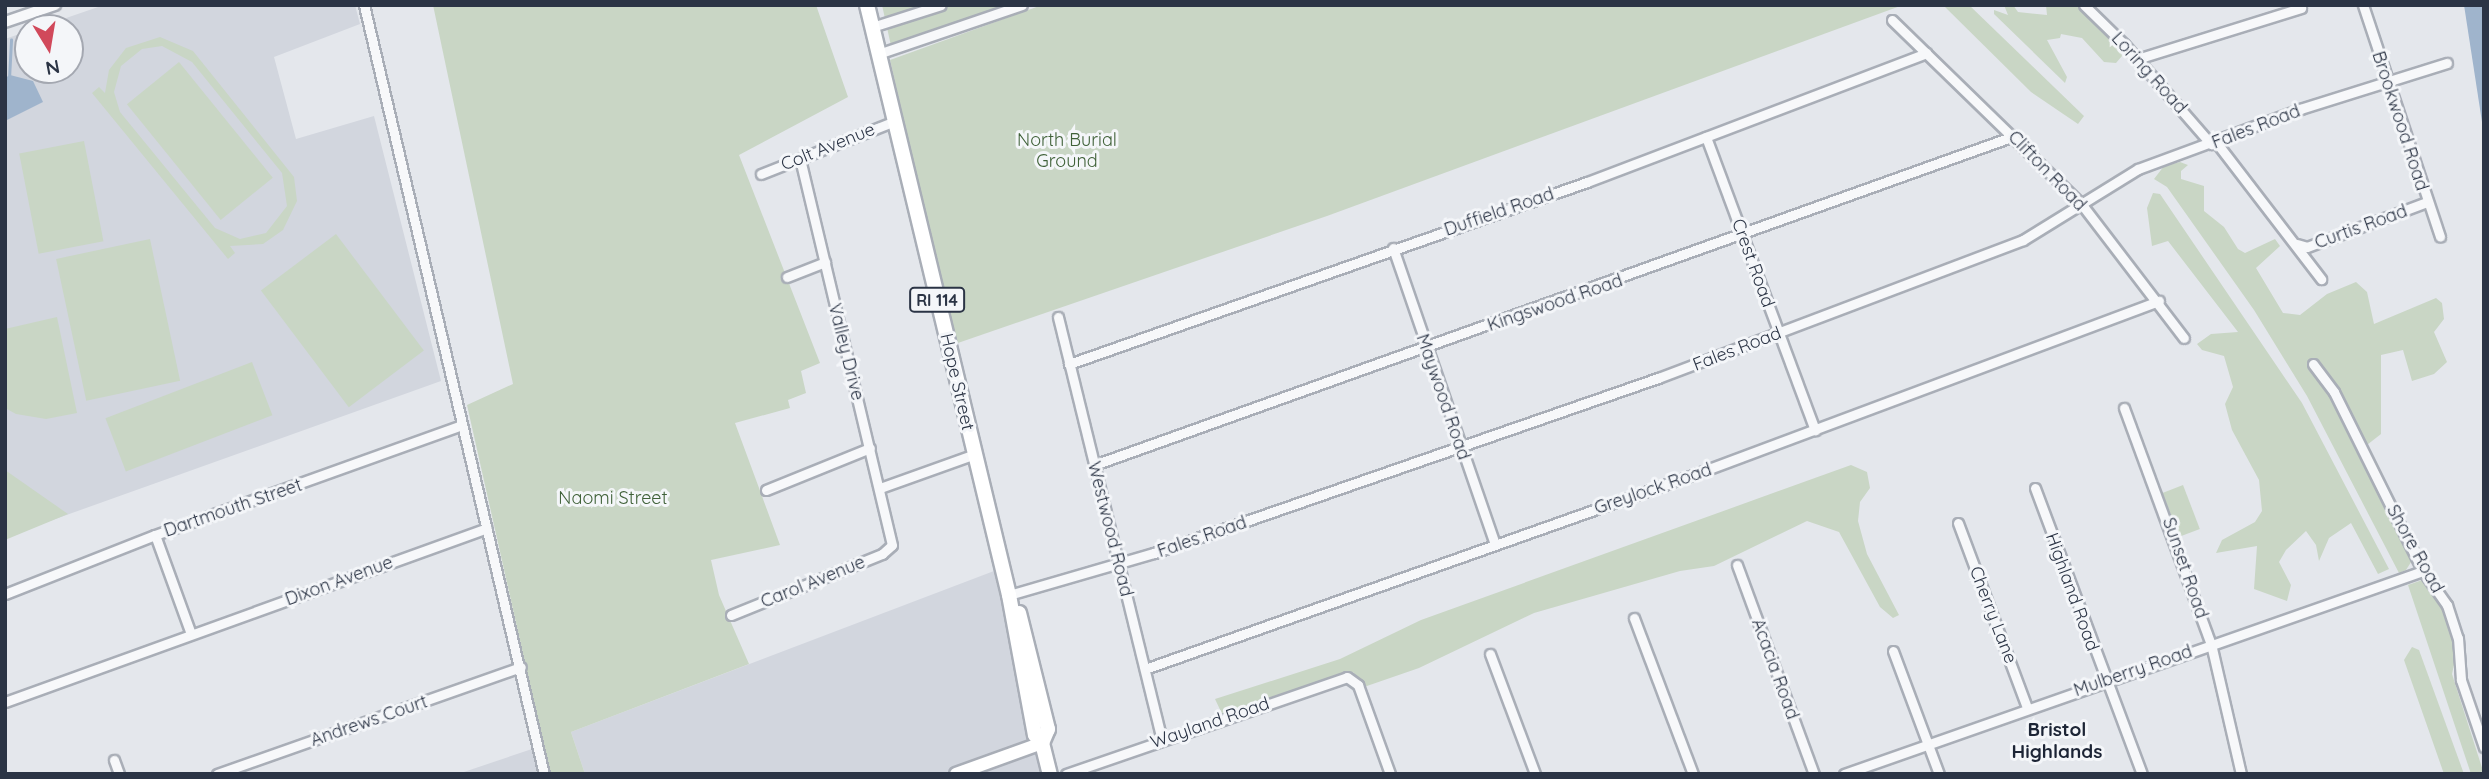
<!DOCTYPE html>
<style>
body{margin:0}
#map{position:relative;width:2489px;height:779px;overflow:hidden;background:#e4e7ec;font-family:Quicksand,sans-serif}
div>[style]{position:absolute}
[style*='--x']{left:calc(var(--x)*1px);top:calc(var(--y)*1px);width:calc(var(--w)*1px);rotate:calc(var(--a)*1deg)}
.built>*{inset:0;background:#d2d6de}
.green>*{inset:0;background:#c9d6c5;transform-origin:0 0}
.water>*{inset:0;background:#9fb4cc}
.stream>*{height:2.5px;margin:-1.25px;padding:0 1.25px;transform-origin:1.25px;border-radius:1.25px;background:#9fb4cc}
.roads{filter:drop-shadow(2px 0 #a9aeb7) drop-shadow(-2px 0 #a9aeb7) drop-shadow(0 2px #a9aeb7) drop-shadow(0 -2px #a9aeb7)}
.minor>*{height:9px;margin:-4.5px;padding:0 4.5px;transform-origin:4.5px;border-radius:4.5px;background:#f7f8fa}
.tertiary>*{height:10px;margin:-5px;padding:0 5px;transform-origin:5px;border-radius:5px;background:#f7f8fa}
.secondary>*{height:12px;margin:-6px;padding:0 6px;transform-origin:6px;border-radius:6px;background:#fff}
.primary>*{height:14px;margin:-7px;padding:0 7px;transform-origin:7px;border-radius:7px;background:#fff}
span{translate:-50% -50%;white-space:nowrap;text-align:center;line-height:1.15;-webkit-text-stroke:6px #f4f6f9;paint-order:stroke}
.shield-label span{padding:2px 5px;background:#f4f6f9;border:2px solid;border-radius:5px;-webkit-text-stroke-width:0}
.shield-label{font-size:16px;color:#2b3445;font-weight:700}
.street-label{font-size:18px;color:#2b3445}
.park-label{font-size:18px;color:#3f6138}
.neighbourhood-label{font-size:19px;color:#1d2536;font-weight:700}
.frame{position:absolute;inset:0;border:7px solid #2b3445;pointer-events:none}
.north{position:absolute;left:14px;top:14px;width:70px;height:70px;box-sizing:border-box;background:#f4f6f9;border:2px solid #a4a8b1;border-radius:50%;rotate:169deg;font-size:19px;font-weight:700;line-height:28px;text-align:center;color:#2b3445}
.north::after{content:'';display:block;margin:auto;width:24px;height:32px;background:#d1495b;clip-path:polygon(50% 0,100% 100%,50% 72%,0 100%)}
</style>
<div id="map">
<div class="built">
<i style="clip-path:polygon(104px 5px,355px 5px,360px 24px,274px 57px,296px 139px,374px 116px,441px 381px,5px 537px,5px 39px,28px 31px,28px 70px,70px 70px,70px 28px,37px 28px)"></i>
<i style="clip-path:polygon(994px 571px,1040px 774px,585px 774px,571px 732px)"></i>
<i style="clip-path:polygon(532px 749px,538px 774px,458px 774px)"></i>
</div>
<div class="green">
<i style="clip-path:polygon(433px 5px,816px 5px,848px 97px,739px 155px,820px 363px,801px 371px,806px 393px,788px 400px,790px 408px,735px 423px,780px 545px,711px 560px,719px 595px,749px 664px,571px 732px,585px 774px,550px 774px,467px 405px,513px 384px)"></i>
<i style="clip-path:polygon(882px 5px,1023px 5px,893px 55px)"></i>
<i style="clip-path:polygon(1042px 5px,1903px 5px,1327px 216px,955px 344px,890px 60px)"></i>
<i style="clip-path:polygon(1943px 5px,1969px 5px,2084px 116px,2078px 124px,2031px 92px)"></i>
<i style="clip-path:polygon(2004px 5px,2013px 5px,2018px 12px,2047px 15px,2046px 5px,2077px 5px,2120px 48px,2122px 56px,2116px 63px,2104px 62px,2082px 38px,2061px 34px,2060px 38px,2047px 40px,2067px 77px,2065px 83px,1994px 14px,1994px 10px,2008px 15px)"></i>
<i style="clip-path:polygon(evenodd,160px 37px,193px 51px,294px 177px,297px 201px,283px 230px,263px 244px,230px 246px,235px 253px,228px 259px,92px 93px,99px 87px,105px 93px,109px 70px,126px 48px,160px 37px,162px 46px,192px 62px,282px 173px,287px 206px,266px 233px,240px 239px,215px 228px,120px 112px,114px 92px,121px 66px,142px 49px,162px 46px)"></i>
<i style="left:179px;top:62px;width:149px;height:67px;rotate:51deg"></i>
<i style="left:84px;top:141px;width:102px;height:66px;rotate:79deg"></i>
<i style="clip-path:polygon(2180px 162px,2188px 165px,2181px 171px,2181px 179px,2204px 186px,2204px 211px,2224px 227px,2238px 249px,2245px 253px,2275px 239px,2280px 246px,2256px 268px,2283px 313px,2300px 315px,2327px 294px,2356px 282px,2367px 292px,2374px 324px,2436px 298px,2442px 303px,2444px 319px,2434px 332px,2447px 362px,2434px 374px,2412px 381px,2403px 350px,2381px 355px,2381px 434px,2358px 452px,2408px 543px,2413px 559px,2406px 570px,2399px 573px,2307px 396px,2254px 310px,2167px 187px,2154px 179px,2164px 166px)"></i>
<i style="clip-path:polygon(2153px 193px,2160px 194px,2302px 403px,2389px 569px,2378px 574px,2351px 523px,2329px 538px,2319px 561px,2316px 545px,2306px 531px,2286px 550px,2279px 562px,2291px 585px,2287px 601px,2254px 589px,2257px 546px,2216px 553px,2222px 540px,2255px 522px,2262px 511px,2259px 480px,2232px 430px,2225px 404px,2233px 387px,2224px 356px,2202px 350px,2197px 344px,2211px 334px,2238px 332px,2168px 241px,2152px 246px,2147px 208px)"></i>
<i style="left:336px;top:234px;width:146px;height:94px;rotate:53deg"></i>
<i style="left:150px;top:239px;width:145px;height:96px;rotate:78deg"></i>
<i style="clip-path:polygon(57px 317px,77px 413px,46px 419px,16px 414px,5px 408px,5px 329px)"></i>
<i style="left:252px;top:362px;width:57px;height:157px;rotate:69deg"></i>
<i style="clip-path:polygon(1851px 465px,1867px 472px,1870px 488px,1860px 502px,1858px 521px,1867px 554px,1899px 615px,1893px 618px,1880px 607px,1839px 532px,1807px 521px,1714px 566px,1680px 571px,1534px 613px,1419px 668px,1364px 687px,1353px 672px,1223px 716px,1215px 699px,1340px 659px,1421px 620px)"></i>
<i style="clip-path:polygon(5px 470px,68px 514px,5px 540px)"></i>
<i style="left:2183px;top:485px;width:47px;height:22px;rotate:69deg"></i>
<i style="clip-path:polygon(2425px 579px,2448px 621px,2456px 656px,2452px 674px,2484px 774px,2471px 774px,2408px 585px)"></i>
<i style="clip-path:polygon(2412px 647px,2419px 650px,2464px 774px,2444px 774px,2404px 660px)"></i>
</div>
<div class="water">
<i style="clip-path:polygon(2464px 5px,2484px 5px,2484px 135px)"></i>
<i style="clip-path:polygon(10px 75px,33px 81px,43px 102px,5px 121px,5px 78px)"></i>
</div>
<div class="stream">
<i style="--x:9;--y:79;--w:39;--a:-87"></i>
</div>
<div class="roads">
<div class="minor">
<i style="--x:364;--y:5;--w:790;--a:76.83"></i>
<i style="--x:2084;--y:5;--w:56;--a:44.3"></i>
<i style="--x:2124;--y:44;--w:133;--a:49"></i>
<i style="--x:2363;--y:5;--w:244;--a:71.6"></i>
<i style="--x:1892;--y:20;--w:267;--a:44.2"></i>
<i style="--x:2083;--y:206;--w:166;--a:52.6"></i>
<i style="--x:872;--y:27;--w:72;--a:-17.7"></i>
<i style="--x:878;--y:54;--w:152;--a:-18.8"></i>
<i style="--x:2137;--y:59;--w:172;--a:-17.3"></i>
<i style="--x:1706;--y:137;--w:313;--a:69.6"></i>
<i style="--x:2216;--y:142;--w:173;--a:52.5"></i>
<i style="--x:761;--y:174;--w:144;--a:-21.6"></i>
<i style="--x:2297;--y:244;--w:10;--a:17"></i>
<i style="--x:2307;--y:247;--w:128;--a:-20.6"></i>
<i style="--x:1393;--y:248;--w:313;--a:71"></i>
<i style="--x:787;--y:277;--w:41;--a:-21.5"></i>
<i style="--x:1058;--y:317;--w:436;--a:76.2"></i>
<i style="--x:1069;--y:364;--w:549;--a:-19.36"></i>
<i style="--x:1587;--y:182;--w:363;--a:-20.8"></i>
<i style="--x:2313;--y:364;--w:35;--a:53"></i>
<i style="--x:2334;--y:392;--w:200;--a:63.6"></i>
<i style="--x:2423;--y:571;--w:42;--a:54.8"></i>
<i style="--x:2447;--y:605;--w:35;--a:72"></i>
<i style="--x:2458;--y:638;--w:42;--a:85.9"></i>
<i style="--x:2461;--y:680;--w:71;--a:71.1"></i>
<i style="--x:2124;--y:408;--w:252;--a:69.8"></i>
<i style="--x:2211;--y:644;--w:133;--a:77"></i>
<i style="--x:1094;--y:465;--w:977;--a:-19.68"></i>
<i style="--x:880;--y:488;--w:101;--a:-19.7"></i>
<i style="--x:2035;--y:488;--w:305;--a:69.5"></i>
<i style="--x:766;--y:490;--w:112;--a:-22"></i>
<i style="--x:1958;--y:523;--w:197;--a:69.5"></i>
<i style="--x:155;--y:535;--w:105;--a:70"></i>
<i style="--x:1737;--y:565;--w:223;--a:69.8"></i>
<i style="--x:5;--y:594;--w:161;--a:-21.5"></i>
<i style="--x:155;--y:535;--w:326;--a:-19.7"></i>
<i style="--x:1009;--y:595;--w:151;--a:-16.2"></i>
<i style="--x:1154;--y:553;--w:534;--a:-19.15"></i>
<i style="--x:1658;--y:378;--w:390;--a:-20.7"></i>
<i style="--x:2023;--y:240;--w:135;--a:-31.7"></i>
<i style="--x:2138;--y:169;--w:173;--a:-20.3"></i>
<i style="--x:2300;--y:109;--w:154;--a:-17.4"></i>
<i style="--x:731;--y:615;--w:163;--a:-22"></i>
<i style="--x:882;--y:554;--w:13;--a:-42"></i>
<i style="--x:892;--y:545;--w:396;--a:-103.4"></i>
<i style="--x:1634;--y:618;--w:167;--a:69.3"></i>
<i style="--x:1893;--y:651;--w:131;--a:69.5"></i>
<i style="--x:1490;--y:654;--w:128;--a:69.4"></i>
<i style="--x:1145;--y:669;--w:590;--a:-19.51"></i>
<i style="--x:1701;--y:472;--w:489;--a:-20.5"></i>
<i style="--x:5;--y:702;--w:512;--a:-19.85"></i>
<i style="--x:114;--y:760;--w:15;--a:70"></i>
<i style="--x:217;--y:774;--w:322;--a:-19.4"></i>
<i style="--x:1066;--y:774;--w:297;--a:-19"></i>
<i style="--x:1347;--y:677;--w:14;--a:36"></i>
<i style="--x:1358;--y:685;--w:95;--a:70.2"></i>
<i style="--x:1844;--y:774;--w:614;--a:-19.32"></i>
</div>
<div class="tertiary">
<i style="--x:5;--y:22;--w:53;--a:-18.8"></i>
</div>
<div class="secondary">
<i style="--x:956;--y:774;--w:91;--a:-19.8"></i>
</div>
<div class="primary">
<i style="--x:867;--y:5;--w:607;--a:76.47"></i>
<i style="--x:1009;--y:595;--w:142;--a:79.5"></i>
<i style="--x:1035;--y:735;--w:11;--a:49"></i>
<i style="--x:1042;--y:743;--w:32;--a:76"></i>
<i style="--x:1019;--y:613;--w:120;--a:76"></i>
<i style="--x:1048;--y:729;--w:15;--a:113"></i>
</div>
</div>
<div class="shield-label">
<span style="left:937px;top:300px">RI 114</span>
</div>
<div class="street-label">
<span style="left:2149px;top:73px;rotate:48deg">Loring Road</span>
<span style="left:2400px;top:121px;rotate:72deg">Brookwood Road</span>
<span style="left:2256px;top:127px;rotate:-21deg">Fales Road</span>
<span style="left:828px;top:147px;rotate:-22deg">Colt Avenue</span>
<span style="left:2047px;top:171px;rotate:46deg">Clifton Road</span>
<span style="left:1499px;top:212px;rotate:-19deg">Duffield Road</span>
<span style="left:2361px;top:227px;rotate:-20deg">Curtis Road</span>
<span style="left:1753px;top:263px;rotate:70deg">Crest Road</span>
<span style="left:1555px;top:303px;rotate:-19deg">Kingswood Road</span>
<span style="left:1737px;top:349px;rotate:-21deg">Fales Road</span>
<span style="left:846px;top:352px;rotate:76deg">Valley Drive</span>
<span style="left:957px;top:382px;rotate:77deg">Hope Street</span>
<span style="left:1443px;top:397px;rotate:71deg">Maywood Road</span>
<span style="left:1653px;top:489px;rotate:-19deg">Greylock Road</span>
<span style="left:233px;top:508px;rotate:-19deg">Dartmouth Street</span>
<span style="left:1110px;top:529px;rotate:76deg">Westwood Road</span>
<span style="left:1202px;top:537px;rotate:-19deg">Fales Road</span>
<span style="left:2415px;top:549px;rotate:61deg">Shore Road</span>
<span style="left:2185px;top:568px;rotate:71deg">Sunset Road</span>
<span style="left:339px;top:581px;rotate:-20deg">Dixon Avenue</span>
<span style="left:813px;top:582px;rotate:-22deg">Carol Avenue</span>
<span style="left:2072px;top:592px;rotate:70deg">Highland Road</span>
<span style="left:1993px;top:615px;rotate:69deg">Cherry Lane</span>
<span style="left:1775px;top:669px;rotate:70deg">Acacia Road</span>
<span style="left:2133px;top:671px;rotate:-19deg">Mulberry Road</span>
<span style="left:369px;top:721px;rotate:-19deg">Andrews Court</span>
<span style="left:1210px;top:723px;rotate:-19deg">Wayland Road</span>
</div>
<div class="park-label">
<span style="left:1067px;top:151px">North Burial<br>Ground</span>
<span style="left:613px;top:498px">Naomi Street</span>
</div>
<div class="neighbourhood-label">
<span style="left:2057px;top:741px">Bristol<br>Highlands</span>
</div>
<div class="frame"></div>
<div class="north">N</div>
</div>
